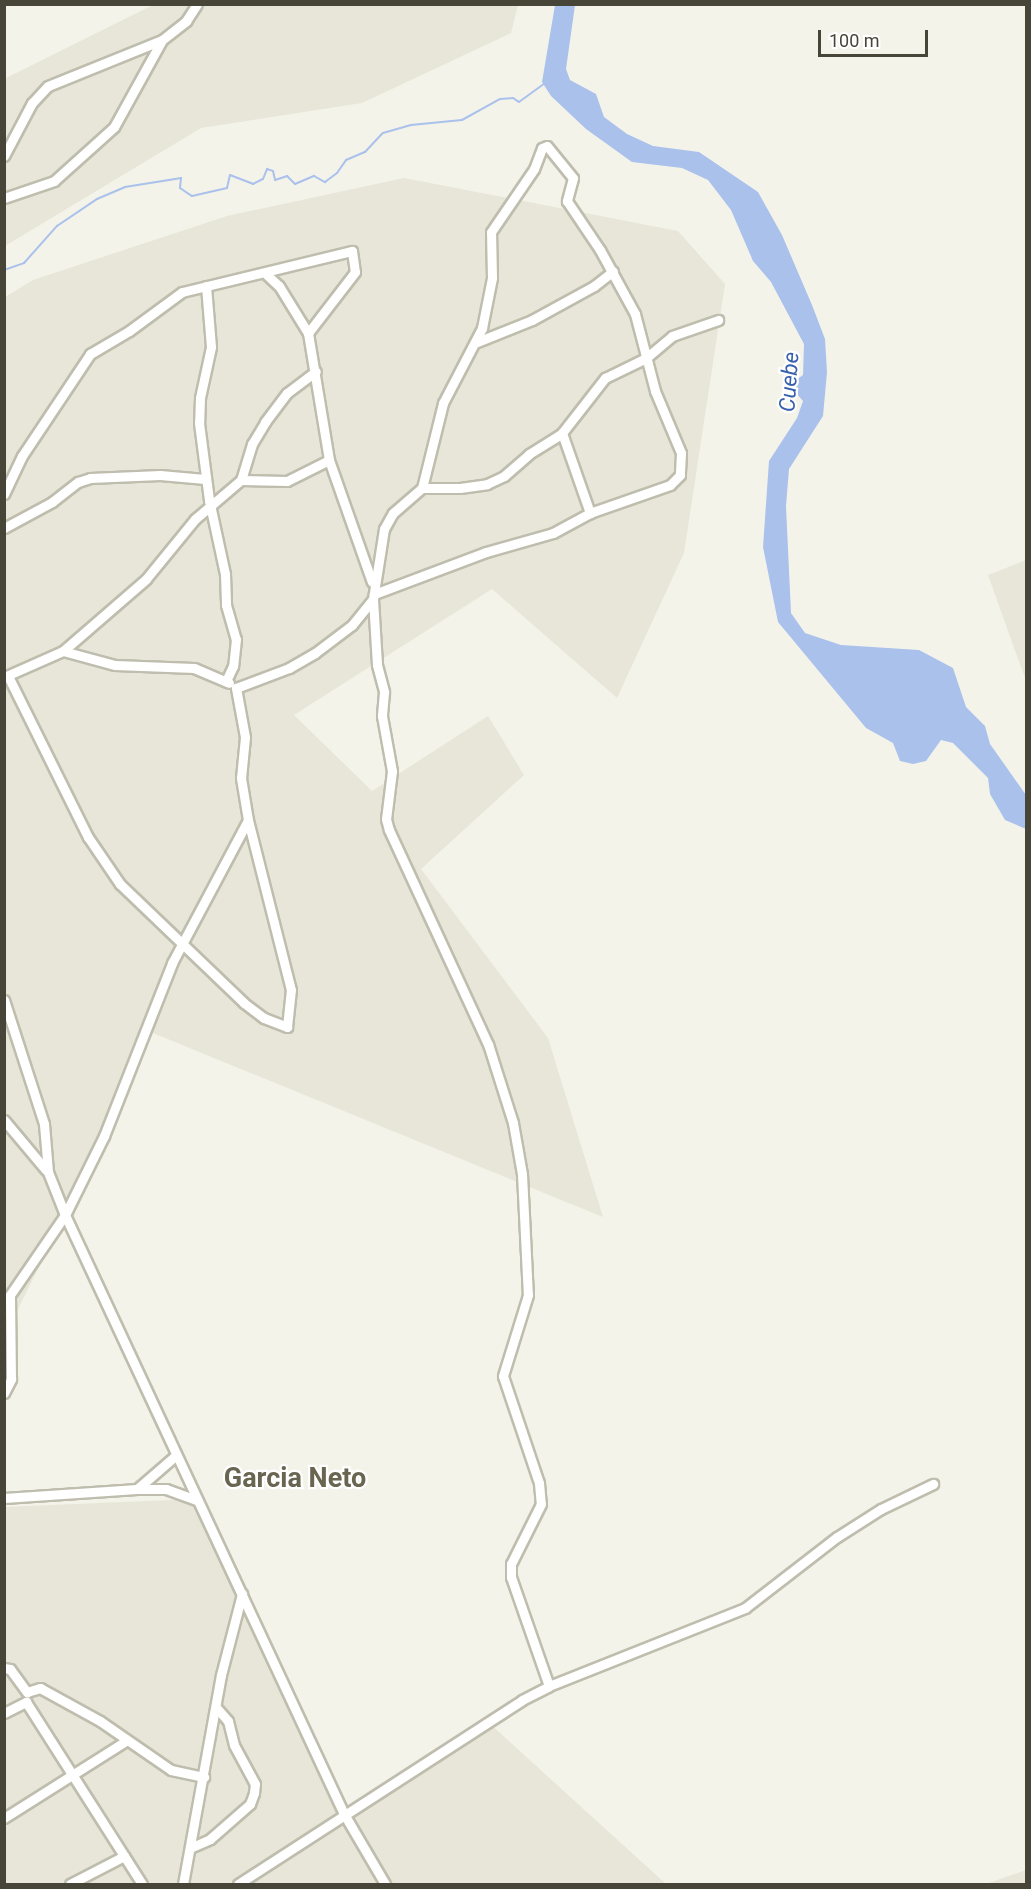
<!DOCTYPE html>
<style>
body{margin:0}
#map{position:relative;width:1031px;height:1889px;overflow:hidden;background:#f4f3ea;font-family:Roboto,sans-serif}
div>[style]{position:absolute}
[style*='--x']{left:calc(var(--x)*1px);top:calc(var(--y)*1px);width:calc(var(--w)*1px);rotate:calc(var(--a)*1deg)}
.residential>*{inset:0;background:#e7e6d8}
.water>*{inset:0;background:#aac1ec}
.stream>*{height:2px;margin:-1px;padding:0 1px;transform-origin:1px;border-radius:1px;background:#aac1ec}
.roads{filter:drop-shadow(2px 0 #bfbdad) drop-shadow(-2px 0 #bfbdad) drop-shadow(0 2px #bfbdad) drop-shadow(0 -2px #bfbdad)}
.minor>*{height:9px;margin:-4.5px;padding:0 4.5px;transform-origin:4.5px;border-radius:4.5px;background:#fff}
span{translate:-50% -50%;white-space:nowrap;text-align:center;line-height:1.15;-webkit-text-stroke:4.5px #fff;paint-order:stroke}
.water-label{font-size:22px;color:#375fad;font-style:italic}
.district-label{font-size:27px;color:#696550;font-weight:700}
.frame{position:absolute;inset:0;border:6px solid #474538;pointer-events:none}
.scale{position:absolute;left:818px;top:30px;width:110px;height:27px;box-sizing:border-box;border:3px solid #474538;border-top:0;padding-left:8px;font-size:18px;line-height:21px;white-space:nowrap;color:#474538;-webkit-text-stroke:4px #fff;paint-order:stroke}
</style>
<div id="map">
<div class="residential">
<i style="clip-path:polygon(153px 5px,518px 5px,511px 33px,362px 103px,201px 128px,5px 246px,4px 79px)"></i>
<i style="clip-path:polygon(404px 178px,678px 231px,725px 284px,684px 553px,617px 698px,492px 589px,294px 715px,372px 791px,488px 716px,524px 775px,421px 869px,548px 1038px,603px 1217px,148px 1031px,65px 1215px,5px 1335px,5px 297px,33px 280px,227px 216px)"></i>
<i style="clip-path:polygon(1026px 560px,1026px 681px,988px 575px)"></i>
<i style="clip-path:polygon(195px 1499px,344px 1813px,489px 1723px,666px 1884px,5px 1884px,4px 1507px)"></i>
<i style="clip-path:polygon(1026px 1870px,1026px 1884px,986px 1884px)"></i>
</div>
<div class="water">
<i style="clip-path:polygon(555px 5px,575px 5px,566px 69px,570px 80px,596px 94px,604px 117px,627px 134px,653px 146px,699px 152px,758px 192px,782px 235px,812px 305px,825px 339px,827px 372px,823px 416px,789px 469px,786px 506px,791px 613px,805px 633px,841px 645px,919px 650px,953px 668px,966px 707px,985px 726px,990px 744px,1026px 795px,1026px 829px,1005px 820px,990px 794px,988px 778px,953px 743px,941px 740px,926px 761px,913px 764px,900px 761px,893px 743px,866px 728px,778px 622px,763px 547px,769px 461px,797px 418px,803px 401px,796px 393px,796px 380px,803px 375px,804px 344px,771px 282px,753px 261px,731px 210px,708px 180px,682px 168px,632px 162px,586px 129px,551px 96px,542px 82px)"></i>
</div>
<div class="stream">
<i style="--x:4;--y:270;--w:21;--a:-19"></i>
<i style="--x:24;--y:263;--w:50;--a:-48.3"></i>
<i style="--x:57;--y:226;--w:48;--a:-34"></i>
<i style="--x:97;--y:199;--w:30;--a:-23"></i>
<i style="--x:125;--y:187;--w:57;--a:-9.1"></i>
<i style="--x:181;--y:178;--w:10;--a:96"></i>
<i style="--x:180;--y:188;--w:14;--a:34"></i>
<i style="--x:192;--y:196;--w:36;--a:-13"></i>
<i style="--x:227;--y:188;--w:13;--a:-77"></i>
<i style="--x:230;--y:175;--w:25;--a:21"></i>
<i style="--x:253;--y:184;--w:11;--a:-27"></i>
<i style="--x:263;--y:179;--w:11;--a:-68"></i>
<i style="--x:267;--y:169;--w:6;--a:18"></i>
<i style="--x:273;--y:171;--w:9;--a:77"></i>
<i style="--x:275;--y:180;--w:13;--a:-18"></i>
<i style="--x:287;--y:176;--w:11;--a:45"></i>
<i style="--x:295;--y:184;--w:21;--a:-23"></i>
<i style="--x:314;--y:176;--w:13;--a:29"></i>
<i style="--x:325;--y:182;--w:15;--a:-37"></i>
<i style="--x:337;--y:173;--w:16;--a:-55"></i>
<i style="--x:346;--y:160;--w:21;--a:-23"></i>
<i style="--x:365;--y:152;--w:26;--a:-47"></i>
<i style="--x:383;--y:133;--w:29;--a:-16"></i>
<i style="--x:411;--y:125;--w:51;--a:-5.6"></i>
<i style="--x:462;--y:120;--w:43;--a:-28.9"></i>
<i style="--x:500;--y:99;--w:13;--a:-4"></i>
<i style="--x:513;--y:98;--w:7;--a:34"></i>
<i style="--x:519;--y:102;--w:31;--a:-36"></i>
</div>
<div class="roads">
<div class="minor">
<i style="--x:4;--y:156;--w:60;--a:-62.2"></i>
<i style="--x:32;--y:103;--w:23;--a:-47"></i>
<i style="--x:48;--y:86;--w:123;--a:-22"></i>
<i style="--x:162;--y:40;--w:31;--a:-38"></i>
<i style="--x:186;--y:21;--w:20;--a:-57"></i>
<i style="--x:4;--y:198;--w:53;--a:-18.8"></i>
<i style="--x:54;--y:181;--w:81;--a:-42"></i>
<i style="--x:114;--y:127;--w:99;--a:-61.1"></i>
<i style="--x:267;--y:275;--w:16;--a:43"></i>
<i style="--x:279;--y:286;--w:55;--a:58.3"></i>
<i style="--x:308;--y:333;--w:129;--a:80.6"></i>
<i style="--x:329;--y:460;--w:129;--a:70.6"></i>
<i style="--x:206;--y:286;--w:61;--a:85.3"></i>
<i style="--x:211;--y:347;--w:52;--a:102.2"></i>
<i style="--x:200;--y:398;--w:25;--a:92"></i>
<i style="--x:199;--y:423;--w:78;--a:82.6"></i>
<i style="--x:209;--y:500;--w:76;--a:77.8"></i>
<i style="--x:225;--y:574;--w:31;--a:88"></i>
<i style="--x:226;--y:605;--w:35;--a:74"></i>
<i style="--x:236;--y:639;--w:27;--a:96"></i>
<i style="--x:233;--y:666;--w:17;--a:115"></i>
<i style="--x:477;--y:342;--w:59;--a:-21.8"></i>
<i style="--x:532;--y:320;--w:71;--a:-28.7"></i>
<i style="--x:594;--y:286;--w:24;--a:-38"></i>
<i style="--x:562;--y:433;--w:85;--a:70.7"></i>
<i style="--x:241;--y:480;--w:46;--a:1.2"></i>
<i style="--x:287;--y:481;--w:47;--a:-26.6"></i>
<i style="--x:422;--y:488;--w:38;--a:0"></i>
<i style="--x:460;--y:488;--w:27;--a:-8"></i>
<i style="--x:487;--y:484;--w:19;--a:-25"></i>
<i style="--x:504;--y:476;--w:33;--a:-41"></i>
<i style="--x:529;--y:454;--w:39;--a:-32"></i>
<i style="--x:562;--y:433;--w:70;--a:-52"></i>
<i style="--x:605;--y:378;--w:46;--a:-26"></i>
<i style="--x:646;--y:358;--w:34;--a:-40"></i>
<i style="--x:672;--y:336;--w:49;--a:-19.2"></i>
<i style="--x:4;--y:494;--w:42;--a:-64.7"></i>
<i style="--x:22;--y:456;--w:123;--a:-56.3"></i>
<i style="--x:90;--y:354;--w:45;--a:-30.5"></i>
<i style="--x:129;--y:331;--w:66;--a:-36.3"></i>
<i style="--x:182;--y:292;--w:175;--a:-13.6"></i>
<i style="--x:352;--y:251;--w:21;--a:82"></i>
<i style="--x:355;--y:272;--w:77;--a:127.6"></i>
<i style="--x:4;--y:528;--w:55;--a:-28.4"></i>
<i style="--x:52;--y:502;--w:33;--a:-38"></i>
<i style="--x:78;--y:482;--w:13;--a:-18"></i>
<i style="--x:90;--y:478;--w:70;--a:-2.5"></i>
<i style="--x:160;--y:475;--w:45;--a:5.1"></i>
<i style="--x:373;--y:599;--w:66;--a:86.5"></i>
<i style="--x:377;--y:665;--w:28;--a:75"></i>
<i style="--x:384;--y:692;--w:24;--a:95"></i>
<i style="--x:382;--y:716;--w:56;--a:79.7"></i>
<i style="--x:392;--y:771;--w:48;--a:97.1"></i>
<i style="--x:386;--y:819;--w:11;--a:75"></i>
<i style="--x:389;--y:830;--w:236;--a:65.2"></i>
<i style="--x:488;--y:1044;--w:83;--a:72.4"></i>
<i style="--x:513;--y:1123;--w:52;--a:80"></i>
<i style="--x:522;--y:1174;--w:121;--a:87.2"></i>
<i style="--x:528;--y:1295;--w:85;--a:107.2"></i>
<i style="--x:503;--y:1376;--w:113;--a:71.4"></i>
<i style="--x:539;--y:1483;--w:21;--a:85"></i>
<i style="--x:541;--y:1504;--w:67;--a:116.6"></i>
<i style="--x:511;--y:1564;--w:13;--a:90"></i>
<i style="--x:511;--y:1577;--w:115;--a:70.8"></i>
<i style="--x:63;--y:651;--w:54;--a:15.1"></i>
<i style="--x:115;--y:665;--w:79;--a:2.2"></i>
<i style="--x:194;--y:668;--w:38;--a:23"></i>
<i style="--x:8;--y:676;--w:180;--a:63.6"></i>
<i style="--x:88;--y:837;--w:57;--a:55.8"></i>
<i style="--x:120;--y:884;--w:172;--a:43.8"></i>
<i style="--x:244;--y:1003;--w:25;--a:37"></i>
<i style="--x:264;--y:1018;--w:25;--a:21"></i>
<i style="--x:287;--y:1027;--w:37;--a:-84"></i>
<i style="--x:291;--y:990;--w:175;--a:-104.2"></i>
<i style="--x:4;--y:677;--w:64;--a:-23.8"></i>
<i style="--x:63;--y:651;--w:110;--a:-40.9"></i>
<i style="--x:146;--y:579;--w:77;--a:-50.8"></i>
<i style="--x:195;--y:519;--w:60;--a:-40.3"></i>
<i style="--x:241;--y:480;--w:38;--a:-73"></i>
<i style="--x:252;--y:444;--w:26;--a:-59"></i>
<i style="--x:265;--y:422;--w:36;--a:-53"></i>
<i style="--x:287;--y:393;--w:36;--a:-37"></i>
<i style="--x:236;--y:688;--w:57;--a:-20.7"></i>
<i style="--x:289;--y:668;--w:30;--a:-30"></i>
<i style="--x:315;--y:653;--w:46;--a:-37.1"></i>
<i style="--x:352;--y:625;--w:33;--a:-51"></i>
<i style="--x:373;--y:599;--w:71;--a:-81.1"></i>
<i style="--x:384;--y:529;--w:18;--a:-61"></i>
<i style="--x:393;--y:513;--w:38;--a:-41"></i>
<i style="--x:422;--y:488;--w:88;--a:-76.1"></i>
<i style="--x:443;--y:403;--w:85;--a:-62.5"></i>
<i style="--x:482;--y:328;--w:51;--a:-78.7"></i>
<i style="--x:492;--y:278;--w:46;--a:-91.2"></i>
<i style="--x:491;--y:232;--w:76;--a:-55.7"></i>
<i style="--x:534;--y:169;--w:22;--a:-69"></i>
<i style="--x:542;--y:148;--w:5;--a:-22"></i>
<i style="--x:547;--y:146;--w:41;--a:50.9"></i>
<i style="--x:573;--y:178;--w:24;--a:105"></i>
<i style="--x:567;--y:201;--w:59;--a:56"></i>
<i style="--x:600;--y:250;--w:73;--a:61.3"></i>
<i style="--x:635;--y:314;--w:80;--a:75.4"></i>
<i style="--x:655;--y:391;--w:67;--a:67.2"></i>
<i style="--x:681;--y:453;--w:22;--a:93"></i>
<i style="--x:680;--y:475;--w:14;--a:135"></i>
<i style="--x:670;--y:485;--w:85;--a:160.7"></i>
<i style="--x:590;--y:513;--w:42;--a:151.6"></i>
<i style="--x:553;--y:533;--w:70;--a:164.2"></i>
<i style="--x:486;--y:552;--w:120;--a:159.4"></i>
<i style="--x:4;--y:1000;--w:130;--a:72.1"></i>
<i style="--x:44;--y:1124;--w:48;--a:85.2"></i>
<i style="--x:48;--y:1172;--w:46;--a:68.4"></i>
<i style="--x:65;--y:1215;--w:661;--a:65.03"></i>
<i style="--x:344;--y:1814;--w:81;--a:59.6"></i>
<i style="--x:4;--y:1120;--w:65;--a:50"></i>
<i style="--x:4;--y:1393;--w:16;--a:-63"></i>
<i style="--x:11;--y:1379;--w:84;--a:-90.7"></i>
<i style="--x:10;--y:1295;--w:97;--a:-55.5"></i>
<i style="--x:65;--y:1215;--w:88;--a:-63.7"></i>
<i style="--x:104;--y:1136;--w:186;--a:-68.5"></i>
<i style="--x:172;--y:963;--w:162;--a:-62"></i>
<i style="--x:248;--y:820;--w:43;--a:-99.5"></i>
<i style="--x:241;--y:778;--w:41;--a:-84.4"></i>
<i style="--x:245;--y:737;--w:50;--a:-100.4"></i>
<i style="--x:137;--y:1489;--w:49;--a:-40.9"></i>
<i style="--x:4;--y:1498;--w:133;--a:-3.9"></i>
<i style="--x:137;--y:1489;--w:29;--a:0"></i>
<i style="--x:166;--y:1489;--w:33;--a:20"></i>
<i style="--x:4;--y:1668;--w:6;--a:9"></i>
<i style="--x:10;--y:1669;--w:29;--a:54"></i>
<i style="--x:27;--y:1692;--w:14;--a:-17"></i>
<i style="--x:40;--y:1688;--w:68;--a:28.8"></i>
<i style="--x:100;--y:1721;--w:86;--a:34.6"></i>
<i style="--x:171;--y:1770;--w:34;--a:12"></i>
<i style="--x:4;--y:1713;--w:25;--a:-27"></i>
<i style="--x:26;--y:1702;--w:216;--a:57.5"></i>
<i style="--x:4;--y:1818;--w:144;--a:-32.3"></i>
<i style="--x:190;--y:1848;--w:22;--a:-24"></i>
<i style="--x:210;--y:1839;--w:53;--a:-41.2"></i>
<i style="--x:250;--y:1804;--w:12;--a:-70"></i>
<i style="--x:254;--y:1793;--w:9;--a:-84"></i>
<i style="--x:255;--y:1784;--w:44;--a:-118.3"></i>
<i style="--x:234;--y:1745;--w:25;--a:-104"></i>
<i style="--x:228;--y:1721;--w:18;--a:-131"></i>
<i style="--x:70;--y:1884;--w:61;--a:-27.4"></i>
<i style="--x:183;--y:1884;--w:212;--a:-79.7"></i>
<i style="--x:221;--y:1675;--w:84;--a:-75.5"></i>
<i style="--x:238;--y:1884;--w:338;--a:-32.9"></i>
<i style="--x:522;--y:1700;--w:30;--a:-27"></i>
<i style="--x:549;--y:1686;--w:211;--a:-21.7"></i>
<i style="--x:745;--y:1608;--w:116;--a:-37.7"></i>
<i style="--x:837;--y:1537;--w:52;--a:-32.5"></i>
<i style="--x:881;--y:1509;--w:58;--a:-25.7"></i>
</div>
</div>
<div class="water-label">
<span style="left:789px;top:382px;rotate:-86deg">Cuebe</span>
</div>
<div class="district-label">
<span style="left:295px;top:1479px">Garcia Neto</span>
</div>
<div class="frame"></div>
<div class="scale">100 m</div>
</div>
